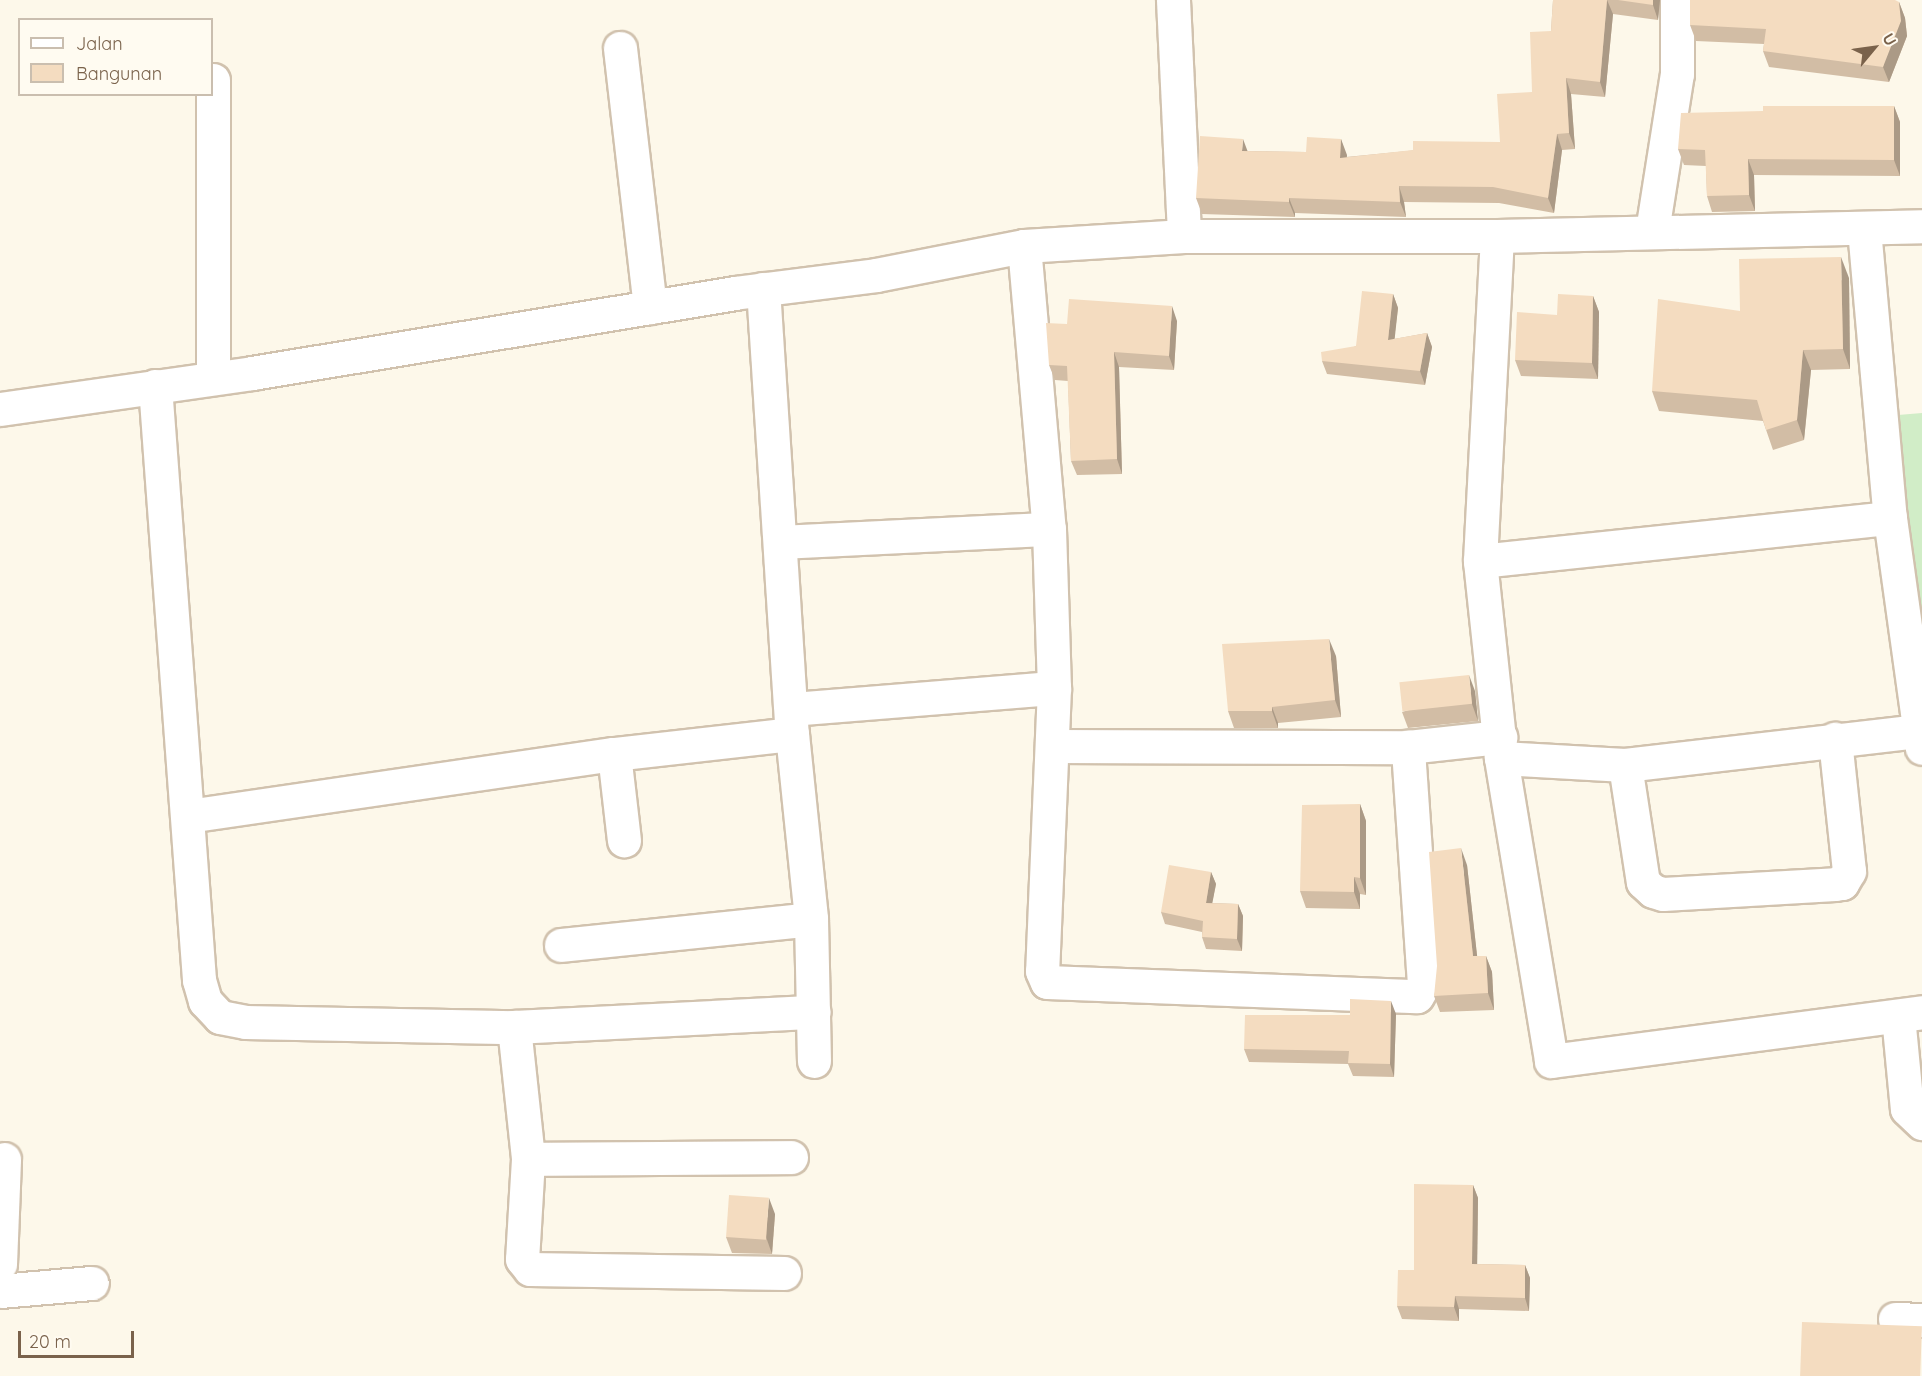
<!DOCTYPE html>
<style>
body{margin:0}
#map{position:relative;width:1922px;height:1376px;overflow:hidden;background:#fdf8ea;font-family:Quicksand,sans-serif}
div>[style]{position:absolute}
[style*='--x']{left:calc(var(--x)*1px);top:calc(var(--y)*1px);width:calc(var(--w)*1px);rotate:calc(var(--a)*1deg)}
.green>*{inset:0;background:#d1edc7}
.roads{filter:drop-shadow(2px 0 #d1c2ae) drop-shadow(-2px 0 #d1c2ae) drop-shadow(0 2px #d1c2ae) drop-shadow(0 -2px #d1c2ae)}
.minor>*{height:33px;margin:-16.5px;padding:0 16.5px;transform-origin:16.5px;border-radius:16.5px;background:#fff}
.wall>*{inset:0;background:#d2bda5}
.shaded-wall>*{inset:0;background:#ab9a86}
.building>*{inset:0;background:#f4dcc0;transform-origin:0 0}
span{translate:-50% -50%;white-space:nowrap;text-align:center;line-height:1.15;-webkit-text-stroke:4.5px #fffbf1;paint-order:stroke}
.legend{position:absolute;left:18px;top:18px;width:195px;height:78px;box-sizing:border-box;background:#fffbf1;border:2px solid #cabeaf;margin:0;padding:8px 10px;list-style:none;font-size:18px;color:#7a624b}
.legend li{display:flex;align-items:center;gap:12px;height:30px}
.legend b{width:30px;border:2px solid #cabeaf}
.north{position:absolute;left:1844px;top:18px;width:60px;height:60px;-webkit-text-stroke:4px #fffbf1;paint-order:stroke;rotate:61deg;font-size:16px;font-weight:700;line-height:24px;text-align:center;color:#7a624b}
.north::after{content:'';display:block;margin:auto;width:21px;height:27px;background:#7a624b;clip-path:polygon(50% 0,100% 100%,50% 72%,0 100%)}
.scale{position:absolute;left:18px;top:1331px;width:116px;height:27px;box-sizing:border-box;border:3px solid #7a624b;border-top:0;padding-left:8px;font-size:18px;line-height:21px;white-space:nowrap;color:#7a624b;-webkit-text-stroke:4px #fffbf1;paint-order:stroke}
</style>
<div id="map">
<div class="green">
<i style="clip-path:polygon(1922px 413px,1922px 650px,1913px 600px,1898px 415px)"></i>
</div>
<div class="roads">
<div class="minor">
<i style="--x:1173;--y:0;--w:236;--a:87.3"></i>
<i style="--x:620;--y:48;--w:261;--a:83.4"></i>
<i style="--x:1864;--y:229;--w:290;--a:84.9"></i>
<i style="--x:1890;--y:518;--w:232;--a:82.1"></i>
<i style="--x:1652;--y:231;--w:159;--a:-81"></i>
<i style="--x:1677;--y:74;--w:74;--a:-90"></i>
<i style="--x:1497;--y:236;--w:325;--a:93"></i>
<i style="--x:1480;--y:561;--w:198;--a:83.9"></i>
<i style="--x:1501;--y:758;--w:124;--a:3.2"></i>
<i style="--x:1625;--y:765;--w:296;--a:-6.6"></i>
<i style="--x:1024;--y:246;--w:284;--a:85"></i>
<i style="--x:1049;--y:529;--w:159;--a:88.2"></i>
<i style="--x:1054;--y:688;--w:283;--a:92.4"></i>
<i style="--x:1042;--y:971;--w:12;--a:66"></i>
<i style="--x:1047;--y:982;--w:370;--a:2.2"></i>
<i style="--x:1417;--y:996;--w:14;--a:-60"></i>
<i style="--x:1424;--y:984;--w:238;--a:-93.9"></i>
<i style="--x:763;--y:289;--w:446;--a:86.3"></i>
<i style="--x:792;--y:734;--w:186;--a:84.1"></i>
<i style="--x:811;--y:919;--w:142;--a:88.8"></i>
<i style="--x:213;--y:378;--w:298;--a:-90"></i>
<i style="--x:155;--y:386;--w:596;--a:85.76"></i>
<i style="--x:199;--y:980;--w:22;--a:74"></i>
<i style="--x:205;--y:1001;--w:22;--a:47"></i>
<i style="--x:220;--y:1017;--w:25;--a:11"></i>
<i style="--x:245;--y:1022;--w:269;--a:1.1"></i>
<i style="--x:514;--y:1027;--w:300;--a:-2.9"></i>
<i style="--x:0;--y:409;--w:255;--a:-8.1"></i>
<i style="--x:252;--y:373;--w:489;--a:-9.4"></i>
<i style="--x:734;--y:293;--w:143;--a:-7.2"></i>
<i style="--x:876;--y:275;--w:151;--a:-11.1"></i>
<i style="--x:1024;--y:246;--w:160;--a:-3.6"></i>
<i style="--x:1184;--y:236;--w:313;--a:0"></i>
<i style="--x:1497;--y:236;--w:425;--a:-1.3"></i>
<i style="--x:781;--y:542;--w:268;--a:-2.8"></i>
<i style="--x:1480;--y:561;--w:412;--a:-6"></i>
<i style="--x:791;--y:709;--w:264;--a:-4.6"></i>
<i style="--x:1053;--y:746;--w:355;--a:0.2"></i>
<i style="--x:1408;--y:747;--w:93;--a:-6.2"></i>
<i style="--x:614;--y:754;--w:87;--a:83.4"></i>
<i style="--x:1501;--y:758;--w:307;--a:80.6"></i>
<i style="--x:1551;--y:1061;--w:374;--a:-7.5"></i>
<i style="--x:1625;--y:765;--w:118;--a:81.3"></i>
<i style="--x:1643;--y:882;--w:13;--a:42"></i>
<i style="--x:1653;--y:891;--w:10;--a:17"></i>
<i style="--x:1663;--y:894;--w:172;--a:-3.3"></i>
<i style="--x:1835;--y:884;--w:7;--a:-8"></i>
<i style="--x:1842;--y:883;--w:14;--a:-60"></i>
<i style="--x:1849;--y:871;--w:133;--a:-96.1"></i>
<i style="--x:188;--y:816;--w:430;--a:-8.3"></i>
<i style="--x:614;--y:754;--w:179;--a:-6.4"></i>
<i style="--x:561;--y:945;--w:251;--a:-5.9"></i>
<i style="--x:1898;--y:1016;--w:93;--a:84.5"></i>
<i style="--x:1907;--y:1109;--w:21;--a:43"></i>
<i style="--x:514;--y:1027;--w:133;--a:83.9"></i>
<i style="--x:528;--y:1159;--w:263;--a:-0.4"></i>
<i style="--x:528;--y:1159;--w:100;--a:93.4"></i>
<i style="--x:522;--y:1259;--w:13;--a:51"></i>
<i style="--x:530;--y:1269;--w:254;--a:0.9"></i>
<i style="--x:0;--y:1264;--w:105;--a:-87.8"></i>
<i style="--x:0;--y:1291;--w:92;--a:-5"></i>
<i style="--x:1895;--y:1319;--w:27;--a:2"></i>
</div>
</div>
<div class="wall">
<i style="clip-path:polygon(1553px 0,1660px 0,1658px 20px,1613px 14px,1605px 97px,1571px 94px,1575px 149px,1562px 150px,1554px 213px,1499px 203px,1404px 202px,1406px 217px,1295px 213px,1295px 217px,1202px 214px,1196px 198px,1247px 151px,1306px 152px,1341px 139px,1346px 157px,1500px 142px,1532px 92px,1551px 31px)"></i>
<i style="clip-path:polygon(1899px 2px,1905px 18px,1907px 36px,1889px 82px,1769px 67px,1763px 51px,1764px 44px,1696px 41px,1690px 25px)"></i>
<i style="clip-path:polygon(1894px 106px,1900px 122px,1900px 176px,1754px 175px,1755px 211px,1712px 212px,1707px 196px,1706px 166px,1684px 165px,1678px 149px,1763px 111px)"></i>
<i style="clip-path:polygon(1849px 278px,1850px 369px,1811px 370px,1804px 440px,1773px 450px,1763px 421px,1659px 411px,1652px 391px,1740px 311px)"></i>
<i style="clip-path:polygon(1393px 294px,1398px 308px,1394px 339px,1427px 333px,1432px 347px,1425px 385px,1327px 374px,1322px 361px,1356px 346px)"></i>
<i style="clip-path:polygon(1593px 296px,1599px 312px,1598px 379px,1521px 376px,1515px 360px,1557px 315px)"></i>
<i style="clip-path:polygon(1177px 321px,1174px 370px,1119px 367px,1122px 474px,1077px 475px,1071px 461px,1068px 381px,1055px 380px,1049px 365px,1067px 324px)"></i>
<i style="clip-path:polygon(1336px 656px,1341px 717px,1278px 723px,1278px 728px,1234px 728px,1228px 711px)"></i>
<i style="clip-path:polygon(1475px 691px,1478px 721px,1408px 728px,1402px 712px)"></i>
<i style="clip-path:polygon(1360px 804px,1366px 821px,1366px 895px,1360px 894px,1360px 909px,1306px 908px,1300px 891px)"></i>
<i style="clip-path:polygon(1467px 865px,1477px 956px,1486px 956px,1492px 972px,1494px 1010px,1440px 1012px,1434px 996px)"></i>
<i style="clip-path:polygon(1211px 872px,1216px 884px,1212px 903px,1238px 904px,1243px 916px,1242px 951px,1206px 949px,1202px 937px,1202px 932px,1165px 924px,1161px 912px)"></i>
<i style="clip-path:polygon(1396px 1014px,1394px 1077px,1353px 1076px,1348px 1064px,1249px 1062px,1244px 1049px,1350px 1015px)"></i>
<i style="clip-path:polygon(1473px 1185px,1478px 1198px,1477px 1264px,1525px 1265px,1530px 1278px,1529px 1311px,1459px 1309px,1459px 1321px,1402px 1319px,1397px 1306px,1414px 1270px)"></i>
<i style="clip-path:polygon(775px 1214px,772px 1254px,732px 1253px,726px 1237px)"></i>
</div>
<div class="shaded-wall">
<i style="clip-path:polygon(1607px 0,1613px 14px,1605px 97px,1600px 82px)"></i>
<i style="clip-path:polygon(1653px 0,1660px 0,1658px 20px,1653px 5px)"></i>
<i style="clip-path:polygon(1899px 2px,1905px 18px,1907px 36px,1889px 82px,1883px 67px)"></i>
<i style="clip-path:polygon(1566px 78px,1571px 94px,1575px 149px,1569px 133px)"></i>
<i style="clip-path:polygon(1894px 106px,1900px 122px,1900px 176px,1894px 160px)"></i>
<i style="clip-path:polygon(1557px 134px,1562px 150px,1554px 213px,1548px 198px)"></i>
<i style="clip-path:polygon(1243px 139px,1249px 155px,1242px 151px)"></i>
<i style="clip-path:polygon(1341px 139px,1347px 155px,1346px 173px,1340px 158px)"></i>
<i style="clip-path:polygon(1748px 159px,1754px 175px,1755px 211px,1749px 195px)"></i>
<i style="clip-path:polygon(1399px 186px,1404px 202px,1406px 217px,1400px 202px)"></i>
<i style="clip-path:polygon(1289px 198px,1295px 213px,1295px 217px,1289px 202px)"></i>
<i style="clip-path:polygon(1841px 257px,1849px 278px,1850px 369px,1843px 349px)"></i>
<i style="clip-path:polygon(1393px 294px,1398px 308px,1393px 354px,1388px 340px)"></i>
<i style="clip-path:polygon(1593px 296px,1599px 312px,1598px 379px,1592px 363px)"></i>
<i style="clip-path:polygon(1172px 306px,1177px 321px,1174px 370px,1169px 356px)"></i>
<i style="clip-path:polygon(1427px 333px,1432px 347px,1425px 385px,1420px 371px)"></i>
<i style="clip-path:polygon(1803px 350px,1811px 370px,1804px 440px,1797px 420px)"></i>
<i style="clip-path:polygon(1114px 352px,1119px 367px,1122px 474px,1117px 459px)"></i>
<i style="clip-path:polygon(1329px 639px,1336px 656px,1341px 717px,1335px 700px)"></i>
<i style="clip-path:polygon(1469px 675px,1475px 691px,1478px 721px,1472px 704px)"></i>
<i style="clip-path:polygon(1272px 707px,1278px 723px,1278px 728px,1272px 711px)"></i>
<i style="clip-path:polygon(1360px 804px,1366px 821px,1366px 895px,1360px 878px)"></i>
<i style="clip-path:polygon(1461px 848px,1467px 865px,1479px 973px,1473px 956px)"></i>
<i style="clip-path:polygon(1211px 872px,1216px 884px,1210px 915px,1206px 903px)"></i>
<i style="clip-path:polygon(1354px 877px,1360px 894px,1360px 909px,1354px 892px)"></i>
<i style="clip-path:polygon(1238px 904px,1243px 916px,1242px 951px,1237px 939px)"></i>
<i style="clip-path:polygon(1486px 956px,1492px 972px,1494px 1010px,1488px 993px)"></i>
<i style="clip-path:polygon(1391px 1001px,1396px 1014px,1394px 1077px,1390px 1064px)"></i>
<i style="clip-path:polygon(1473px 1185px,1478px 1198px,1477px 1277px,1472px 1264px)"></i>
<i style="clip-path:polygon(769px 1198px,775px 1214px,772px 1254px,766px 1237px)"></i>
<i style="clip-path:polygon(1525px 1265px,1530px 1278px,1529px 1311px,1525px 1298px)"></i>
<i style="clip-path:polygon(1455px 1296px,1459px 1309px,1459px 1321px,1454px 1307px)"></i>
</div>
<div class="building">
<i style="clip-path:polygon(1553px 0,1607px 0,1600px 82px,1566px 78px,1569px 133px,1557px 134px,1548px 198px,1493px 187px,1399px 186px,1400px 202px,1289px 198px,1289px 202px,1196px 198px,1200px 136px,1243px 139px,1242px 151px,1306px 152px,1307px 137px,1341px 139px,1340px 158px,1413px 150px,1413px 141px,1500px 142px,1497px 94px,1532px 92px,1530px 32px,1551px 31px)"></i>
<i style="clip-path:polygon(1618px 0,1653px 0,1653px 5px)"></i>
<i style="clip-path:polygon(1690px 0,1895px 0,1899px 2px,1901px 21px,1883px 67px,1763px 51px,1766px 29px,1690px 25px)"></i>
<i style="clip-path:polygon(1763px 106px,1894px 106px,1894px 160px,1748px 159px,1749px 195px,1707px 196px,1705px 150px,1678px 149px,1681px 113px,1763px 111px)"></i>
<i style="clip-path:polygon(1841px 257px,1843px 349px,1803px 350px,1797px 420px,1766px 430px,1757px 400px,1652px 391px,1658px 299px,1740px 311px,1739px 259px)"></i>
<i style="clip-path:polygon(1362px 291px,1393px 294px,1388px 340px,1427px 333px,1420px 371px,1322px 361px,1321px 352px,1356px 346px)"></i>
<i style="clip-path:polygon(1558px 294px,1593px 296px,1592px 363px,1515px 360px,1517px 312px,1557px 315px)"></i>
<i style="clip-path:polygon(1069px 299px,1172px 306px,1169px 356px,1114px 352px,1117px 459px,1071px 461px,1067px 366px,1049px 365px,1046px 323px,1067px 324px)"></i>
<i style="clip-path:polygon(1329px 639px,1335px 700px,1272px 707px,1272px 711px,1228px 711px,1222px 644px)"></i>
<i style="left:1469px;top:675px;width:29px;height:70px;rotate:84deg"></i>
<i style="clip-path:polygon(1360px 804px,1360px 878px,1354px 877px,1354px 892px,1300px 891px,1302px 805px)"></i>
<i style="clip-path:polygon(1461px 848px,1473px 956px,1486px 956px,1488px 993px,1434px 996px,1437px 966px,1429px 852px)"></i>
<i style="clip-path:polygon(1169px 865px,1211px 872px,1206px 903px,1238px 904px,1237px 939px,1202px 937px,1203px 921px,1161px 912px)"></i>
<i style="clip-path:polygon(1350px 999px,1391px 1001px,1390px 1064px,1348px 1063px,1349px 1051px,1244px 1049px,1245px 1015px,1350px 1015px)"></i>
<i style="clip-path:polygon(1414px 1184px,1473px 1185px,1472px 1264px,1525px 1265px,1525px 1298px,1455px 1296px,1454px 1307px,1397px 1306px,1398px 1270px,1414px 1270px)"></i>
<i style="left:729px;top:1195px;width:40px;height:42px;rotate:4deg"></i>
<i style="left:1802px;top:1322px;width:120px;height:54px;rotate:2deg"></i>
</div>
<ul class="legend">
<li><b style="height:8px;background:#fff"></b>Jalan</li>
<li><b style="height:16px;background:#f4dcc0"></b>Bangunan</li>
</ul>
<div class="north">U</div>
<div class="scale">20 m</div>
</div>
